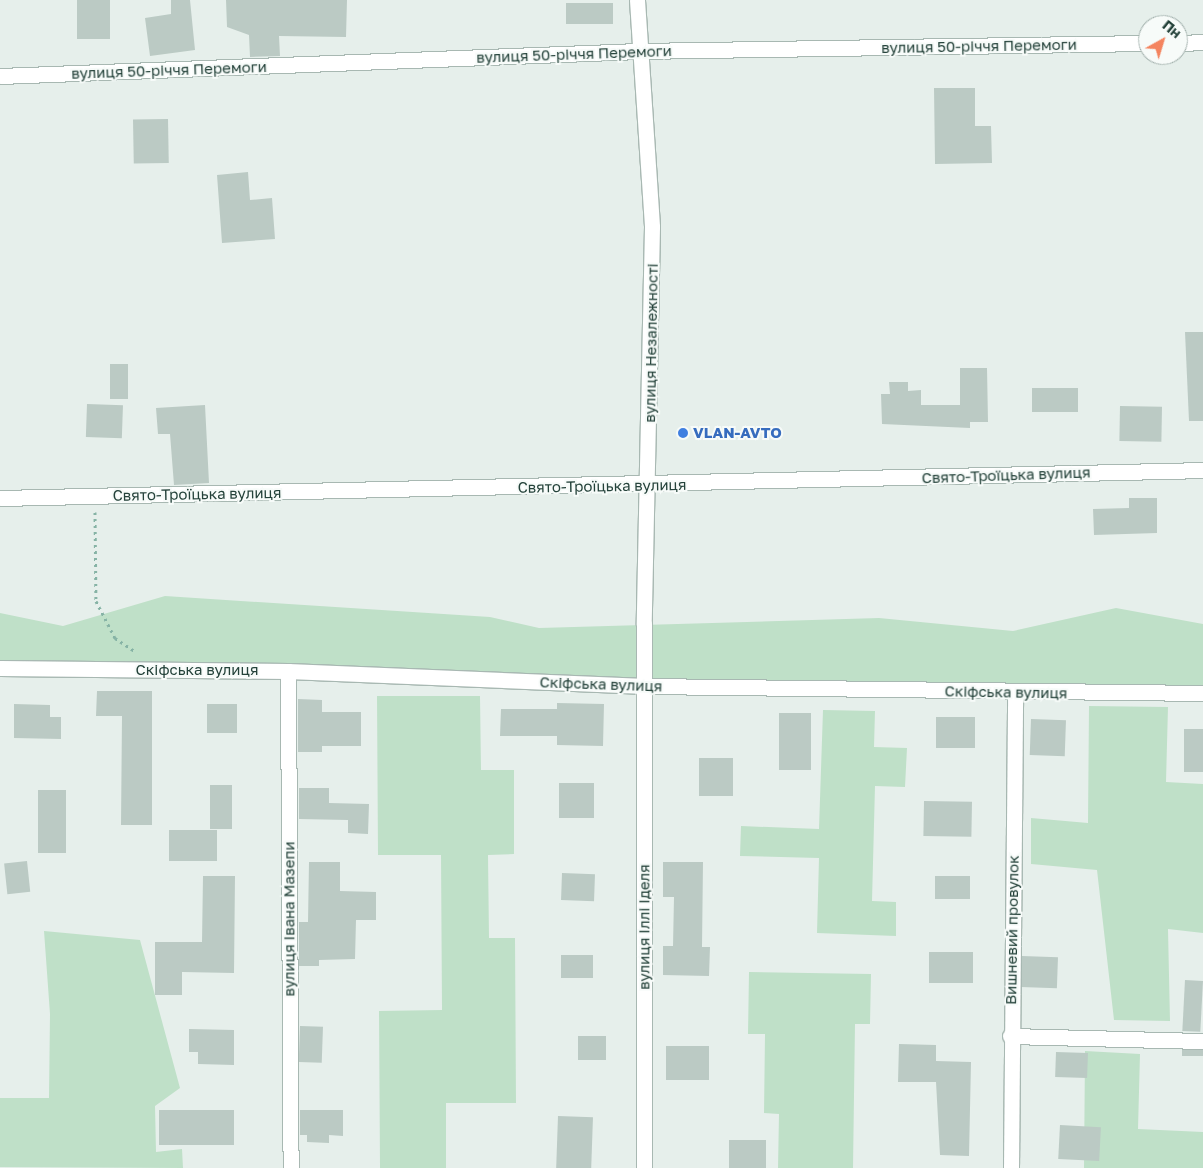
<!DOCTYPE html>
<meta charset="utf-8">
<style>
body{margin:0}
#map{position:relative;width:1203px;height:1168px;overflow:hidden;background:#e6efeb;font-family:"Golos Text",sans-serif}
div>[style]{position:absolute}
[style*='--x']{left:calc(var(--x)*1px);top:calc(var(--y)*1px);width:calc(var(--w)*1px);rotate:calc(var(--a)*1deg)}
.green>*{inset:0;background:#bfe0c8}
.building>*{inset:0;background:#bbcac4;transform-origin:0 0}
.path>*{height:3px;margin-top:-1.5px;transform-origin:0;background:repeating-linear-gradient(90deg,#86b3a5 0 2.5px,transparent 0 6.5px)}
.roads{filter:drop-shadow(1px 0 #a8b8b2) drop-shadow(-1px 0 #a8b8b2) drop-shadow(0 1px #a8b8b2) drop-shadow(0 -1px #a8b8b2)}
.minor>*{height:15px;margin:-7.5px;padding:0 7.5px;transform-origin:7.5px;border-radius:7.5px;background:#fff}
.dots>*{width:14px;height:14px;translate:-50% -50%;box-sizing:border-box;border:2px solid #f7fbf9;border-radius:50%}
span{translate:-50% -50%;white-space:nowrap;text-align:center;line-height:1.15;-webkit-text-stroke:4px #f7fbf9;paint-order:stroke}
.street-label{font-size:15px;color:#24423a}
.shop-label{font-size:15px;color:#366cbe;font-weight:700}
.left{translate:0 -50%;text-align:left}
.north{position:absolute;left:1138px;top:15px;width:50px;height:50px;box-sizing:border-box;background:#f7fbf9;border:1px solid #a3b1ad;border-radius:50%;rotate:39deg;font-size:14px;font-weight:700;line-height:20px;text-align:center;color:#24423a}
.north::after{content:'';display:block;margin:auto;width:18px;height:22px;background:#f4845f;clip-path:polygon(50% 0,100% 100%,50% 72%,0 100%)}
</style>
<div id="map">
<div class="green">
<i style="clip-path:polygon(165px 596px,490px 617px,539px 628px,879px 618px,1013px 631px,1116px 608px,1203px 624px,1203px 693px,0 668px,0 613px,63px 626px)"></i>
<i style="clip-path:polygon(377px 696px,480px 696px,481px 770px,514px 770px,514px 854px,488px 855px,489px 938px,515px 938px,516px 1103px,446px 1103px,446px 1168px,380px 1168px,379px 1011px,442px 1010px,441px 855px,378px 855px)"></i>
<i style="clip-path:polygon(1089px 706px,1168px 707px,1166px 782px,1203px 784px,1203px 933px,1168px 929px,1170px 1021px,1114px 1020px,1097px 870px,1031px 864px,1031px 818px,1088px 823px)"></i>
<i style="clip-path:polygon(823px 710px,875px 711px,874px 747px,907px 748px,905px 787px,875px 786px,872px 901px,896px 902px,896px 936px,817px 933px,819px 858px,740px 856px,741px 826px,819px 829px)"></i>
<i style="clip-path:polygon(44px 931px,140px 940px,180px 1088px,155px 1106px,156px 1152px,182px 1149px,183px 1168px,0 1167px,0 1098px,49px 1098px,50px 1014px)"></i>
<i style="clip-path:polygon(749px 972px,871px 974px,870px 1024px,855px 1024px,853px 1168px,778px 1168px,779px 1114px,764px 1113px,765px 1034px,748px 1034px)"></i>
<i style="clip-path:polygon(1085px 1051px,1140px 1054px,1138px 1129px,1203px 1132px,1203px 1168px,1084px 1168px)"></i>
</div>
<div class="building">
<i style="left:77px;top:0;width:33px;height:39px"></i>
<i style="clip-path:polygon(171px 0,190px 0,195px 50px,150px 56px,145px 18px,171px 14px)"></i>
<i style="clip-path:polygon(226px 0,347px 0,346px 37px,279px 36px,280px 56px,250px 57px,249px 35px,227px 27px)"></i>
<i style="left:613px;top:3px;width:21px;height:47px;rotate:90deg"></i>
<i style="clip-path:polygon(934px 88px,975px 88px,975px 126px,991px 126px,992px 163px,935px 164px)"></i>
<i style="left:168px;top:119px;width:44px;height:35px;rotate:89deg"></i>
<i style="clip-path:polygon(248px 172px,250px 200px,272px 198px,275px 239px,222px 243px,217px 175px)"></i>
<i style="clip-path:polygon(1185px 332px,1203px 332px,1203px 421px,1189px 421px)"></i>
<i style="left:110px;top:364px;width:18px;height:35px"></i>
<i style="clip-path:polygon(960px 368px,987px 368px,988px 422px,970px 422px,970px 428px,882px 424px,881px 394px,890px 394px,889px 382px,908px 382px,908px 391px,921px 390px,921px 405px,960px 405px)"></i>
<i style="left:1078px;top:388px;width:24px;height:46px;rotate:90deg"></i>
<i style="left:87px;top:404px;width:36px;height:33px;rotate:2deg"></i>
<i style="clip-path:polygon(205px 405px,209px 483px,174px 485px,170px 434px,158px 434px,156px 408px)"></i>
<i style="left:1120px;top:406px;width:42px;height:35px;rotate:1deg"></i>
<i style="clip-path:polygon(1129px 498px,1157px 498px,1157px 533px,1094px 535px,1093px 509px,1129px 508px)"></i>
<i style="clip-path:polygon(97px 691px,152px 691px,152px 825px,121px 825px,122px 716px,96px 716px)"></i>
<i style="clip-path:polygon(298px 699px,322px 700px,322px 712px,361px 712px,361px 746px,322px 746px,322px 752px,298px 752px)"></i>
<i style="clip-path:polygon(557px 703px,604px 704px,603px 746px,557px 745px,557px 736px,500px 736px,501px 709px,557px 709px)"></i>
<i style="clip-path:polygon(14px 704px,50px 705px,50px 717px,61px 717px,61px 739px,14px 738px)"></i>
<i style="left:207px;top:704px;width:30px;height:29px"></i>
<i style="left:779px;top:713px;width:32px;height:57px"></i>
<i style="left:936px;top:717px;width:39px;height:31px"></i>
<i style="left:1031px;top:719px;width:35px;height:36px;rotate:2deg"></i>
<i style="left:1184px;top:729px;width:19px;height:43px"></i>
<i style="left:699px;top:758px;width:34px;height:38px"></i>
<i style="left:559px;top:783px;width:35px;height:35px"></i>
<i style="left:210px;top:785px;width:22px;height:44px"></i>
<i style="clip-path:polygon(299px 788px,329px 788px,329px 803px,369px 804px,368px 834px,348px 833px,348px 820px,299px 819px)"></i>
<i style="left:38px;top:790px;width:28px;height:63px"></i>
<i style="left:924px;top:801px;width:48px;height:35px;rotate:1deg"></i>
<i style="left:169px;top:830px;width:48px;height:31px"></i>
<i style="left:27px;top:861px;width:31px;height:23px;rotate:84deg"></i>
<i style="clip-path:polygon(309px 862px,340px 862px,340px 891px,376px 892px,376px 920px,356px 920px,355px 959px,319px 960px,319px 966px,299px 966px,299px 922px,308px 922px)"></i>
<i style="clip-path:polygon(663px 862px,703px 862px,702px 947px,710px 947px,709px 976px,663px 975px,663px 946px,673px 946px,674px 897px,663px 897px)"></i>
<i style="left:562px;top:873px;width:33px;height:27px;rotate:2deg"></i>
<i style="clip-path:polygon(203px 876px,235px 876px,234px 973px,182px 972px,182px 995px,155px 995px,155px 942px,202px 942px)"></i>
<i style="left:935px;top:876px;width:35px;height:23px"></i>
<i style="left:929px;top:952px;width:44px;height:31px"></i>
<i style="left:561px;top:955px;width:32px;height:23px"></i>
<i style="left:1022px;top:956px;width:36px;height:31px;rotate:2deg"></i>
<i style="left:1185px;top:980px;width:18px;height:51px;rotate:3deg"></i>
<i style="left:300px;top:1026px;width:23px;height:36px;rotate:2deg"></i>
<i style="clip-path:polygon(189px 1029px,234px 1030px,234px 1065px,198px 1064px,198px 1052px,189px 1052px)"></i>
<i style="left:578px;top:1036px;width:28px;height:24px"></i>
<i style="clip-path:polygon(899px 1044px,936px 1045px,936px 1061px,971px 1062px,969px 1156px,940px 1155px,936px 1082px,898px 1082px)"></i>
<i style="left:666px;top:1046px;width:43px;height:34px"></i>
<i style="left:1182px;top:1050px;width:21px;height:6px"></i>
<i style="left:1056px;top:1052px;width:32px;height:25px;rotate:2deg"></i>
<i style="left:159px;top:1110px;width:75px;height:35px"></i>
<i style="clip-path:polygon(300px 1110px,343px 1110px,343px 1136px,329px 1135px,329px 1143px,307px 1142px,307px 1135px,300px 1135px)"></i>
<i style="left:558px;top:1116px;width:35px;height:52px;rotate:2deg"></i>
<i style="left:1060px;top:1125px;width:41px;height:34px;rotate:3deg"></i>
<i style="left:729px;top:1140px;width:37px;height:28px"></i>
</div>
<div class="path">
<i style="--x:95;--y:512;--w:89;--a:89.4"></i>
<i style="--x:96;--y:601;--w:42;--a:62.8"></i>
<i style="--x:115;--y:638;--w:23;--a:34"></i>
</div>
<div class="roads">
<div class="minor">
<i style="--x:637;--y:0;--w:227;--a:86.2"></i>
<i style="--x:652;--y:227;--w:397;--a:91.2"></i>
<i style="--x:644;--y:624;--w:544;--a:90"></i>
<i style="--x:1178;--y:43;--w:25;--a:-2"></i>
<i style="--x:0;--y:76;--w:638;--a:-2.24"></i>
<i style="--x:638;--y:51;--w:510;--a:-0.9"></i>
<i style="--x:0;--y:498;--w:1203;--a:-1.33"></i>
<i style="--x:0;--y:668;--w:288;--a:0.6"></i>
<i style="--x:288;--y:671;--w:358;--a:2.4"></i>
<i style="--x:646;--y:686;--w:557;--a:0.72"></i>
<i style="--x:288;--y:671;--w:497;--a:89.7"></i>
<i style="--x:1010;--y:1036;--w:193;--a:1.5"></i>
<i style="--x:1011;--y:1168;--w:475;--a:-89.5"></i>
</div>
</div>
<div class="dots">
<i style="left:683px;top:433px;background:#3f7fe0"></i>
</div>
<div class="street-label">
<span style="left:979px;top:46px;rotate:-1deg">вулиця 50-річчя Перемоги</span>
<span style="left:574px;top:54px;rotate:-2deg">вулиця 50-річчя Перемоги</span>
<span style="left:169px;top:70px;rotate:-2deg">вулиця 50-річчя Перемоги</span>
<span style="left:651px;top:343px;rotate:-89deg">вулиця Незалежності</span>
<span style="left:1006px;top:475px;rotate:-2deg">Свято-Троїцька вулиця</span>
<span style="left:602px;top:486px;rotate:-1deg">Свято-Троїцька вулиця</span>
<span style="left:197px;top:494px;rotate:-1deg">Свято-Троїцька вулиця</span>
<span style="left:197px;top:670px">Скіфська вулиця</span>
<span style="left:601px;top:684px;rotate:2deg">Скіфська вулиця</span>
<span style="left:1006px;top:692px;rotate:1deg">Скіфська вулиця</span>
<span style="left:289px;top:919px;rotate:-90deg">вулиця Івана Мазепи</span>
<span style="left:644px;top:927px;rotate:-90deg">вулиця Іллі Іделя</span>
<span style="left:1012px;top:930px;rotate:-89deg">Вишневий провулок</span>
</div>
<div class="shop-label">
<span class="left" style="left:693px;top:433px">VLAN-AVTO</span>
</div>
<div class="north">Пн</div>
</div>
